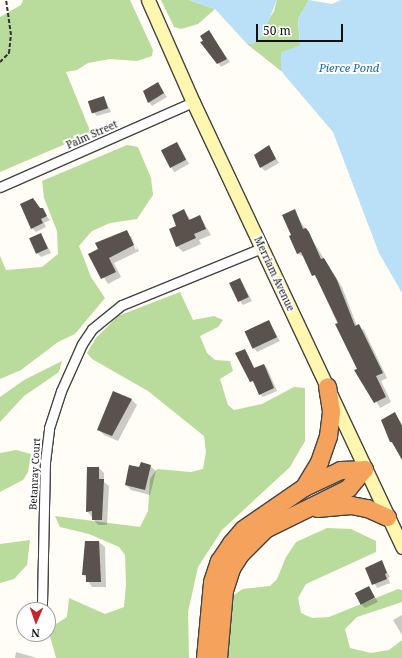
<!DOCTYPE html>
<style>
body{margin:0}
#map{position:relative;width:402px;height:658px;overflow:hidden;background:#fffdf5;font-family:"Noto Serif",serif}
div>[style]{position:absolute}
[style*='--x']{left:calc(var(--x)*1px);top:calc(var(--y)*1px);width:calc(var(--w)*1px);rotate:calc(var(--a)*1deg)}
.forest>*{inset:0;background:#b9dc9c}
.water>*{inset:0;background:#b9e0f7}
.shadow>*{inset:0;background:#0003;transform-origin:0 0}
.building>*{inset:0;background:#5a524d;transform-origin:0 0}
.path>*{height:2px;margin-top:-1px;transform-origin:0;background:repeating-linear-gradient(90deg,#333 0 4px,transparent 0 6px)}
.roads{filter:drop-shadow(1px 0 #444) drop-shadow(-1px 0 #444) drop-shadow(0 1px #444) drop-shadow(0 -1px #444)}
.street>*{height:9px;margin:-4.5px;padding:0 4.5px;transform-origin:4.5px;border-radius:4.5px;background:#fff}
.secondary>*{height:13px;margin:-6.5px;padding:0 6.5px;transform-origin:6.5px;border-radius:6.5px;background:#fff6b0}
.highway>*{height:17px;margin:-8.5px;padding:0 8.5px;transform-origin:8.5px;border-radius:8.5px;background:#f5a25d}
span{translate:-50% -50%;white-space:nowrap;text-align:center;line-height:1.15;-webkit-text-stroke:4px #fff;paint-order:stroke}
.street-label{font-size:10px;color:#111}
.water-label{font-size:11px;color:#1768a6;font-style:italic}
.north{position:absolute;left:16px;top:602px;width:40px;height:40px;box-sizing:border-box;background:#fff;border:1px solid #a0a0a0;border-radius:50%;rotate:182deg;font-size:11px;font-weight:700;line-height:16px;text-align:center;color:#111}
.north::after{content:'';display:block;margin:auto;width:14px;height:18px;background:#c4262e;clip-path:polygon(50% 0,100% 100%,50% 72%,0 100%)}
.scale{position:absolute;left:256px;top:24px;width:87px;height:18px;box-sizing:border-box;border:2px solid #111;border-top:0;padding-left:5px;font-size:12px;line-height:14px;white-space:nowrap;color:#111;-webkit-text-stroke:3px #fff;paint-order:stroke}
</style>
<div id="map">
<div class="forest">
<i style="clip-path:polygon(23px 0,130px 0,153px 50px,152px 56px,137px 61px,110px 59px,88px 63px,77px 70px,66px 72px,91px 133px,0 172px,0 17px,21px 5px)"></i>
<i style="clip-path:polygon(161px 0,189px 0,215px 9px,198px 24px,181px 29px,174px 27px)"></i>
<i style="clip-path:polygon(277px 0,309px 0,298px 19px,300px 46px,281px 53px,281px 71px,247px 44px,253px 44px,274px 11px)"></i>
<i style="clip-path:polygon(127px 145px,138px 147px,151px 178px,153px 195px,137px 219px,110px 223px,92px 231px,79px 246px,91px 277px,105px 298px,75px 334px,58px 342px,21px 370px,0 379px,0 256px,6px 270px,42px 267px,58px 254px,57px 231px,44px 198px,42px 181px)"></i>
<i style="clip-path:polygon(180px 292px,193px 320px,214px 316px,223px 320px,218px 327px,200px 336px,207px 353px,215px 360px,230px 361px,233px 371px,220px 379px,228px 405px,234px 410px,262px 404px,294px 387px,305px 388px,305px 441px,290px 467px,222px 530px,198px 567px,188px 612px,189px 658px,56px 658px,48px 629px,67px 617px,69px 598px,105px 614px,124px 607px,126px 584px,125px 555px,119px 547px,89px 534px,60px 527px,55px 516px,140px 527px,148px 511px,150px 479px,157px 469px,191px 472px,203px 469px,206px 452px,204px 436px,148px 391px,92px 359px,87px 353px,96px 338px,118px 316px)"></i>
<i style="clip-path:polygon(62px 361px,59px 372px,24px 396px,0 422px,0 397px,24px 380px)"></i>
<i style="clip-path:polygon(16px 450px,31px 454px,28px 472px,23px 480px,0 492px,0 453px)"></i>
<i style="clip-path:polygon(327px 528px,351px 529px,376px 541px,376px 552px,306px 584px,298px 598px,301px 613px,312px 618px,329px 617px,398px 589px,402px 590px,402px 602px,357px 617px,345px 629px,350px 648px,371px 653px,389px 650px,402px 640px,402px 658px,224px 658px,229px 603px,235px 594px,243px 589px,270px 586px,277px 579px,286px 557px,296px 542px)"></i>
<i style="clip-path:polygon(30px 540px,27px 565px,14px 579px,0 583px,0 544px)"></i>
</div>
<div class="water">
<i style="clip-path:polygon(189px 0,277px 0,262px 37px,253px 44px,247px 44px,215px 9px)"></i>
<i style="clip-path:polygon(309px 0,332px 4px,341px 0,402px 0,402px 293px,379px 253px,333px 132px,281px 71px,281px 52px,300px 46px,298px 19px)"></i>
</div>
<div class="shadow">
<i style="clip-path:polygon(209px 32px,230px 62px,221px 67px,204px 41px)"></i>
<i style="clip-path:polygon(158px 84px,167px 97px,152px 106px,149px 102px)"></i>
<i style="clip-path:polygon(104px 97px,111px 112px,97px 116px,93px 112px)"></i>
<i style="left:177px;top:143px;width:24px;height:17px;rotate:60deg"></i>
<i style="clip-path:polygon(269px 147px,279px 163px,265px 171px,261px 167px)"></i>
<i style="clip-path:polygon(36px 203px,50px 220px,44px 223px,46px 227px,36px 232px,32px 228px)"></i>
<i style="clip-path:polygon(184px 211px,191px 220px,200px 216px,211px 235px,199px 240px,201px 244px,183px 252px,177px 246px,178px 227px)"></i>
<i style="clip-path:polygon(294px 211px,342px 287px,357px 326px,364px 330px,387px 378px,381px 381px,391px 402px,380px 408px,358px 369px,318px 281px,304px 257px,297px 253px,292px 236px)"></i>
<i style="clip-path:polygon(evenodd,126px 231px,139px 251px,114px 263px,121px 277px,108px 284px,90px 255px,126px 231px,129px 236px,131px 236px,137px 249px,136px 250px,129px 236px)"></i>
<i style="clip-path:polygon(41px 234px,51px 253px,41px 257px,37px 253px)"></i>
<i style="clip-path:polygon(240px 280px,252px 301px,243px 305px,240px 301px)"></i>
<i style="clip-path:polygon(268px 321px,280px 341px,257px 352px,254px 348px)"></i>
<i style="clip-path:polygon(245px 350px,255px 369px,264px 365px,267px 368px,277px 391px,263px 397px,260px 394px,237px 354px)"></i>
<i style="clip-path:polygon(114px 393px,132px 400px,137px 405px,118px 441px,104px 435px,99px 430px)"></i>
<i style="clip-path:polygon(395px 414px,402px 424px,402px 458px,391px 442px)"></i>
<i style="clip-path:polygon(150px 466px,156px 471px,150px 495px,131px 490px,126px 485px,140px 468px)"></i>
<i style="clip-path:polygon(99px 468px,104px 473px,104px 482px,109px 486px,107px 525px,98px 525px,87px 511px)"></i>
<i style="clip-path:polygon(99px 542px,105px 547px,106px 587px,92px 587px,84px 575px)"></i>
<i style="clip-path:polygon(382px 562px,390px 577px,388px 578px,390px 583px,377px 588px,366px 568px)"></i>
<i style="clip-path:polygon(369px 587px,378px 602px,365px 608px,362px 605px)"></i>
<i style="clip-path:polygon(402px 615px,402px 635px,393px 620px)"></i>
<i style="clip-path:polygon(16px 652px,37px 658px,15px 658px)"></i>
</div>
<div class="building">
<i style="clip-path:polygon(209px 30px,227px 59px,217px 64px,200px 42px,203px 41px,200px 36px)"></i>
<i style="clip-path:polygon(158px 82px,164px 93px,148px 103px,143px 91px)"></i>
<i style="left:104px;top:96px;width:13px;height:17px;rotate:72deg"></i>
<i style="left:177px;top:142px;width:20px;height:18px;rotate:63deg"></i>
<i style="clip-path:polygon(269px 145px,276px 159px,260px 168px,254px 155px)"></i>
<i style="clip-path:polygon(33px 198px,40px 208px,43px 208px,47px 216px,41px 219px,43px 223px,31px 229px,20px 204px)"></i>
<i style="clip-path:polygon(184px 209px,189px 220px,200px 215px,206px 229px,194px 234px,196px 238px,176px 247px,169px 229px,176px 226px,172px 215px)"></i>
<i style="clip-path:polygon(295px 209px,303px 229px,306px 228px,309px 232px,321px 259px,324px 258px,337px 280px,355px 326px,359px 324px,383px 373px,376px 376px,386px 397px,374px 403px,354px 370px,357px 369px,335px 324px,338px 323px,315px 275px,312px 276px,301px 252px,297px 254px,289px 236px,291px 235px,282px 215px)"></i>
<i style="clip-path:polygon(127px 230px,134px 245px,109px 258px,116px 272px,101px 279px,88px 254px,98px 249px,95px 243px)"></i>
<i style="left:41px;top:233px;width:17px;height:13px;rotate:66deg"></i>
<i style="left:240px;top:278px;width:21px;height:12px;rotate:65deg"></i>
<i style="left:269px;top:320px;width:19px;height:27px;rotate:65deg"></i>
<i style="clip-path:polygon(245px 349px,254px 368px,264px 364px,274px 388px,259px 395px,253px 381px,250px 382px,235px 353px)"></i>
<i style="clip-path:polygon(113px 391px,132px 399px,112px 436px,97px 430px)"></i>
<i style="clip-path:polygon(395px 412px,402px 426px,402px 460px,392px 442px,390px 442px,381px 420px)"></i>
<i style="clip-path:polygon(141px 462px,151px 465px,145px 490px,125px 485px,129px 465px,139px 467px)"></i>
<i style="clip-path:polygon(87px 467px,99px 467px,99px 479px,104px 479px,102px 520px,92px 520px,92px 511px,86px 512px)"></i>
<i style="clip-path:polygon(85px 541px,99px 541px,101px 582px,86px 582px,86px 575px,82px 575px)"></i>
<i style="clip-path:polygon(382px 560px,387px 573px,385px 574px,387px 579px,372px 585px,365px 568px)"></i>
<i style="left:369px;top:586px;width:13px;height:16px;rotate:63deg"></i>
</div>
<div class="path">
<i style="--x:0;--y:62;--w:13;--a:-45"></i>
<i style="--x:9;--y:53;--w:18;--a:-84"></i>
<i style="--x:11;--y:35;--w:35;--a:-98"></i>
</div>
<div class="roads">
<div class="street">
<i style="--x:0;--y:187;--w:211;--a:-23.8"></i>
<i style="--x:42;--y:603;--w:141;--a:-88.8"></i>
<i style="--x:45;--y:462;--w:34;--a:-83"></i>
<i style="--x:49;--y:428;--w:39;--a:-72"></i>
<i style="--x:61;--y:391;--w:51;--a:-65.9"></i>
<i style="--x:82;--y:344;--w:18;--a:-56"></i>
<i style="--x:92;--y:329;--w:38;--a:-39"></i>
<i style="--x:122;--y:305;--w:151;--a:-22.2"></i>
</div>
<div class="secondary">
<i style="--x:148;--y:0;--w:111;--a:66.2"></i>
<i style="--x:193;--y:102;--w:492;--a:64.8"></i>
</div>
<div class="highway">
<i style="--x:304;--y:487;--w:29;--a:-59"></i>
<i style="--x:319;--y:462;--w:28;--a:-71"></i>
<i style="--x:328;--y:436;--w:25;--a:-83"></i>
<i style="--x:331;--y:411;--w:25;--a:-99"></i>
<i style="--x:317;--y:508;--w:34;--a:-5"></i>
<i style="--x:351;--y:505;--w:16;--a:11"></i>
<i style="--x:367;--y:508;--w:22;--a:24"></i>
<i style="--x:205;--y:658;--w:76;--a:-84.7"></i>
<i style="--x:212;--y:582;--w:22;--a:-72"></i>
<i style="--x:219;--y:561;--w:22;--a:-56"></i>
<i style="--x:231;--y:543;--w:18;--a:-49"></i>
<i style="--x:243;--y:529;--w:74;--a:-34.5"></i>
<i style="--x:304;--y:487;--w:40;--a:-25"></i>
<i style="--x:340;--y:470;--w:24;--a:-2"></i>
<i style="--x:218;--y:658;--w:68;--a:-85"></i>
<i style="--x:224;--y:590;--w:23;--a:-72"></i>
<i style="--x:231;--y:568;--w:17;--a:-57"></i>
<i style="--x:240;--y:554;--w:35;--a:-45"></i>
<i style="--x:265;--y:529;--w:93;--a:-26.3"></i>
<i style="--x:348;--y:488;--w:25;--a:-50"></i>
</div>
</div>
<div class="street-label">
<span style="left:92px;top:135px;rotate:-24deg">Palm Street</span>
<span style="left:274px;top:274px;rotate:65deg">Merriam Avenue</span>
<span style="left:35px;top:474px;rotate:-87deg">Betanray Court</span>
</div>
<div class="water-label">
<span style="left:349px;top:68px">Pierce Pond</span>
</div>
<div class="north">N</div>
<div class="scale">50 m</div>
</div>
